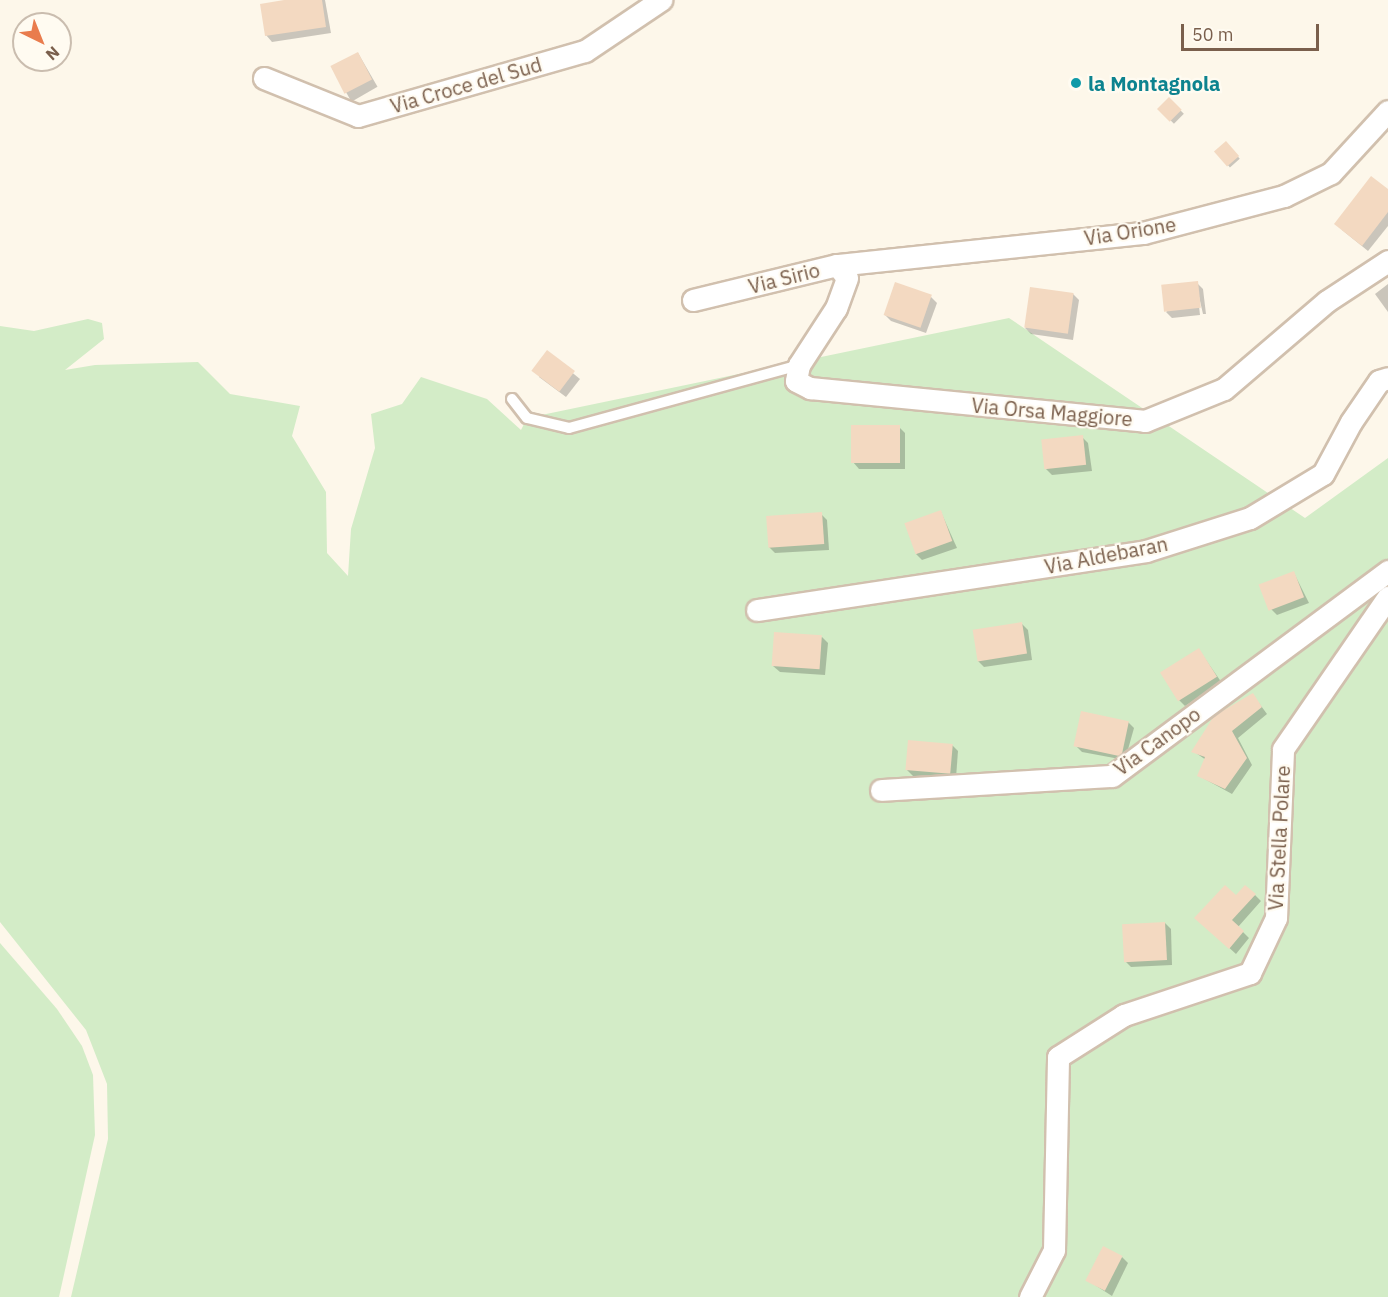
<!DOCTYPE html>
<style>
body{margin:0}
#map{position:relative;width:1388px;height:1297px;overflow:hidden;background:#fdf7ea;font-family:"IBM Plex Sans",sans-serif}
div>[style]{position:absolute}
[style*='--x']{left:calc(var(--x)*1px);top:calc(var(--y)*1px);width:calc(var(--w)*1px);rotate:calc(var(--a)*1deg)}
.green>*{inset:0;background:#d3ecc7}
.shadow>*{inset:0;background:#0003;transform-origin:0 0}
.building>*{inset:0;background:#f3d9c1;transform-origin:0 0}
.roads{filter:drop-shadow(2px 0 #d1c0ae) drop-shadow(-2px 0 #d1c0ae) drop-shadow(0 2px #d1c0ae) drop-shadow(0 -2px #d1c0ae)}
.lane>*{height:10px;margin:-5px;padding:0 5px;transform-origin:5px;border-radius:5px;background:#fff}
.street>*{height:21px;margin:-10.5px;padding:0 10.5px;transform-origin:10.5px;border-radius:10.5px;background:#fff}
.dots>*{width:16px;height:16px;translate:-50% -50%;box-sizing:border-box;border:3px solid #fffbf1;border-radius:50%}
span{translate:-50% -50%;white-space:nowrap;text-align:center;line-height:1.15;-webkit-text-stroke:4.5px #fffbf1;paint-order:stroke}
.culture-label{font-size:20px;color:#0d838f;font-weight:700}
.left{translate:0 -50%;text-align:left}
.street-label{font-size:20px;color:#7a5f4c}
.north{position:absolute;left:12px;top:12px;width:60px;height:60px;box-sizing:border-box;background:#fffbf1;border:2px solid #cabdaf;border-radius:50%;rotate:137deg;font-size:16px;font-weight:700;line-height:24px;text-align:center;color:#7a5f4c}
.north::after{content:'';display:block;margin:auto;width:21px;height:27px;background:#e97c4d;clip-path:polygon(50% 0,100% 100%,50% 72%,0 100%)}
.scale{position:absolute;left:1181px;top:24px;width:138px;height:27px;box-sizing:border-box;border:3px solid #7a5f4c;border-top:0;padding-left:8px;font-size:18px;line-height:21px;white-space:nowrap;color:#7a5f4c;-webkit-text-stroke:4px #fffbf1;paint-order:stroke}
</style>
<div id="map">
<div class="green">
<i style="clip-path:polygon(1009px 318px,1305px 518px,1388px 458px,1388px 1297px,71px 1297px,108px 1139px,107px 1084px,86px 1030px,0 922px,0 326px,34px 331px,88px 319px,102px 323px,104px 339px,65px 370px,95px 365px,198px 362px,230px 394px,300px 406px,292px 436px,326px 492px,327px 553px,348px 576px,351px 529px,375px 448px,371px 414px,402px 404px,421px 377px,487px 399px,521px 430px,527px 418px)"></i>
<i style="clip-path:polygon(0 943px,57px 1009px,82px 1046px,93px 1075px,95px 1135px,59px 1297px,0 1297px)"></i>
</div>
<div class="shadow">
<i style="clip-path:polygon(294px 0,325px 0,331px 33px,272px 42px,266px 35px)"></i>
<i style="left:358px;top:53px;width:39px;height:30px;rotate:60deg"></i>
<i style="left:1169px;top:99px;width:21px;height:14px;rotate:45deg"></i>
<i style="left:1226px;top:143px;width:21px;height:13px;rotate:49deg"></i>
<i style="clip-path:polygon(1388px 191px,1388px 226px,1368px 251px,1342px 230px)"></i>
<i style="clip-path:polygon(1197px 283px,1203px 289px,1206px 314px,1203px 314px,1197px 288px,1200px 315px,1172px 318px,1166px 312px)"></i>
<i style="clip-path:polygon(1388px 284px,1388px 312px,1375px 294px)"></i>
<i style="clip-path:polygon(1073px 294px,1079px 300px,1073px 340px,1031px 334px,1025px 328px)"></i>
<i style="clip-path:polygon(931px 297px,937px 303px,926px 333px,891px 321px,885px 315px)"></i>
<i style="clip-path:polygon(547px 352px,580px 379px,566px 397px,539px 377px)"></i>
<i style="clip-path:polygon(899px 427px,905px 433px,905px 469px,859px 469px,853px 462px)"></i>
<i style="clip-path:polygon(1082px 437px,1088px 443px,1092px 471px,1052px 475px,1046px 469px)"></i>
<i style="clip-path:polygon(941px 512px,957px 548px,922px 560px,916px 554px)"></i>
<i style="clip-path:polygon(821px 514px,827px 520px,829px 550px,775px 553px,769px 547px)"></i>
<i style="clip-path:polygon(1294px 573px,1309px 603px,1277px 615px,1271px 609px)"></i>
<i style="clip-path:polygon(1022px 624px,1028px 630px,1032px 660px,984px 667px,978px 661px)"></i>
<i style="clip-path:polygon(822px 637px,828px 643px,825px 675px,780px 672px,773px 666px)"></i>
<i style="clip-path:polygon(1199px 650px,1222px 683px,1185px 706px,1179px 700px)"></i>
<i style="clip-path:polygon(1253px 695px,1267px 714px,1238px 738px,1252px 765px,1232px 794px,1199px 776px,1206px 760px,1193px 751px)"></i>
<i style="clip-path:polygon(1128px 722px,1134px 728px,1125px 760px,1082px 752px,1076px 746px)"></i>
<i style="clip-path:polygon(952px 745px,958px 751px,956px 778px,913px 776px,907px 770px)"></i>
<i style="clip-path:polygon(1255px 895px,1261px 901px,1238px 927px,1249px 938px,1236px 954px,1203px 924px)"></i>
<i style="clip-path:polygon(1165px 923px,1171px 929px,1172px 965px,1131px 967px,1125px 961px)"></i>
<i style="clip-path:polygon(1122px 1257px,1128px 1263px,1112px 1296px,1087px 1280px)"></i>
</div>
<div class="building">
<i style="clip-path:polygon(284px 0,322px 0,326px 27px,265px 36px,260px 4px)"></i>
<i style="left:358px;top:52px;width:31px;height:31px;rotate:63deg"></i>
<i style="left:1169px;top:97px;width:18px;height:17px;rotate:45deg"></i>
<i style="left:1226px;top:141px;width:20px;height:16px;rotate:49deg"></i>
<i style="clip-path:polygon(1371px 176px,1388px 189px,1388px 212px,1362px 246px,1334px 224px)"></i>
<i style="left:1198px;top:281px;width:27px;height:37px;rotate:84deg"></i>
<i style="left:895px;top:282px;width:39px;height:35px;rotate:19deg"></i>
<i style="left:1030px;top:287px;width:44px;height:41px;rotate:8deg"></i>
<i style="left:547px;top:350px;width:35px;height:26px;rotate:37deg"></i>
<i style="left:851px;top:425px;width:49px;height:38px"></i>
<i style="left:1083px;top:435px;width:30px;height:42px;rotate:84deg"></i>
<i style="left:941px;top:510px;width:33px;height:39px;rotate:70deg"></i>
<i style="left:822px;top:512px;width:32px;height:56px;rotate:86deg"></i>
<i style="left:1294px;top:571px;width:28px;height:38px;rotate:69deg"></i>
<i style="left:1022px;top:622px;width:32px;height:50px;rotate:81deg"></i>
<i style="left:774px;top:632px;width:48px;height:34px;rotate:4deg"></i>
<i style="left:1199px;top:648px;width:34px;height:46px;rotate:58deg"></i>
<i style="clip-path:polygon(1253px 693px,1262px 707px,1232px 731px,1247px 758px,1225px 789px,1197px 776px,1205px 757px,1191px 752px,1214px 716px)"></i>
<i style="left:1081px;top:711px;width:49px;height:36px;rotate:12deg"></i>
<i style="left:908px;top:740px;width:45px;height:30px;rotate:5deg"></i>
<i style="clip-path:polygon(1225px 885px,1236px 895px,1245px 885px,1256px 894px,1232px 920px,1244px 931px,1229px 949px,1194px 918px)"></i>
<i style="left:1165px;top:922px;width:38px;height:43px;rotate:87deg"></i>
<i style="left:1103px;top:1246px;width:22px;height:39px;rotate:27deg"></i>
</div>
<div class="roads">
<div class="lane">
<i style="--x:512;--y:399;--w:24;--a:52"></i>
<i style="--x:527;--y:418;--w:43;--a:13.4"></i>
<i style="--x:569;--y:428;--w:238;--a:-15.3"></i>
</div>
<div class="street">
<i style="--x:264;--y:78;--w:101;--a:22"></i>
<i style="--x:358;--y:116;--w:236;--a:-16"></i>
<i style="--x:585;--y:51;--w:92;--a:-33.9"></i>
<i style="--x:837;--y:265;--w:308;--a:-6"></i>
<i style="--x:1143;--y:233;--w:146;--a:-14.7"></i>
<i style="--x:1284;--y:196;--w:52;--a:-26.1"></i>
<i style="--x:1331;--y:173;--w:84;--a:-47.4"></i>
<i style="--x:693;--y:300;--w:148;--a:-13.7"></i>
<i style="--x:837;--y:265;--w:16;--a:52"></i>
<i style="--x:847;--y:278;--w:32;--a:110"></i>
<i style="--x:836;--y:308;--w:68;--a:123"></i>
<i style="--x:799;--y:365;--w:16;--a:101"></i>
<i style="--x:796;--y:381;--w:16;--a:27"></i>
<i style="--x:810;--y:388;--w:337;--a:5.6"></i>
<i style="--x:1145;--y:421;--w:85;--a:-22.1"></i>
<i style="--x:1224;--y:389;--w:135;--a:-40.5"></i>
<i style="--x:1327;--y:301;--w:73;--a:-33.3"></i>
<i style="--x:757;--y:610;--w:393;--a:-8.6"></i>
<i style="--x:1146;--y:551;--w:109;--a:-17.6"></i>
<i style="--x:1250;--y:518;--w:85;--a:-31.1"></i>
<i style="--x:1323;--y:474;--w:59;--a:-61.7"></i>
<i style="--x:1351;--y:422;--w:50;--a:-55.7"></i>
<i style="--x:1379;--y:381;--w:9;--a:-18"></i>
<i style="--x:881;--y:790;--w:231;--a:-3.5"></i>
<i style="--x:1112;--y:776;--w:344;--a:-36.6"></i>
<i style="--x:1030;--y:1297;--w:53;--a:-62.9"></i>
<i style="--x:1054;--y:1250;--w:193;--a:-88.8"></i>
<i style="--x:1058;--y:1057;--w:78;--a:-32.5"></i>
<i style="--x:1124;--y:1015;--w:133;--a:-18.4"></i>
<i style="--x:1250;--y:973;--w:61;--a:-64.7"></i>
<i style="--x:1276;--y:918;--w:169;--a:-87.6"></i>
<i style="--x:1283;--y:749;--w:185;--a:-55.4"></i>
</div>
</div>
<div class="dots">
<i style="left:1076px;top:83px;background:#0f9aa8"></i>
</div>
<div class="culture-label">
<span class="left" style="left:1088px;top:83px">la Montagnola</span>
</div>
<div class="street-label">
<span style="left:466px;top:85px;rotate:-16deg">Via Croce del Sud</span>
<span style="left:1130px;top:231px;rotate:-9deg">Via Orione</span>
<span style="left:784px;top:278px;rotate:-14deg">Via Sirio</span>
<span style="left:1052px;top:412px;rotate:5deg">Via Orsa Maggiore</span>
<span style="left:1106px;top:555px;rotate:-11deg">Via Aldebaran</span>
<span style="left:1157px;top:741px;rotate:-36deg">Via Canopo</span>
<span style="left:1279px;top:838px;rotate:-87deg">Via Stella Polare</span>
</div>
<div class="north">N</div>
<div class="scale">50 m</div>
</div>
